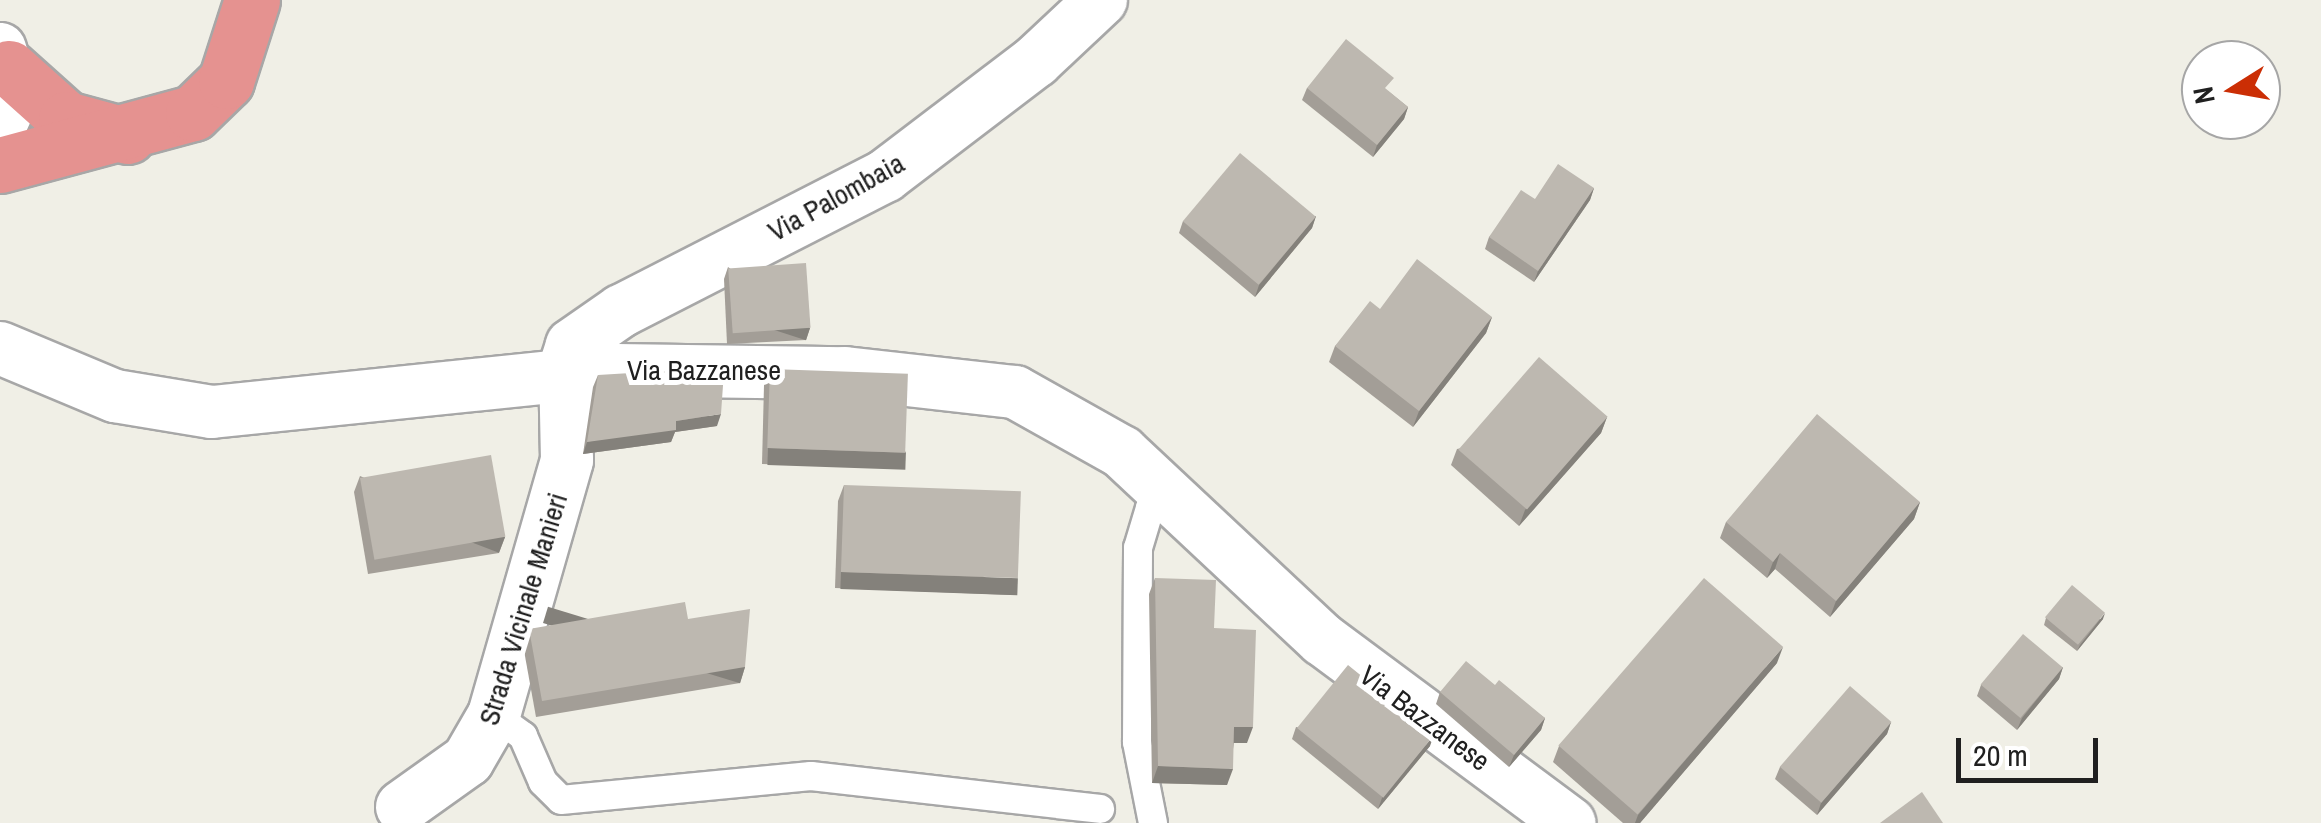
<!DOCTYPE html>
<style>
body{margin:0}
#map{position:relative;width:2321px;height:823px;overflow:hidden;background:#f0efe6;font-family:"Archivo Narrow",sans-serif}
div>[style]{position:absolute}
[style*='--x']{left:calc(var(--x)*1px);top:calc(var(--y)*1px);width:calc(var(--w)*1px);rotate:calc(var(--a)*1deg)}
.roads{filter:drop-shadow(2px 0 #a7a7a7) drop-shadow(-2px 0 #a7a7a7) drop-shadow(0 2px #a7a7a7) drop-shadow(0 -2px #a7a7a7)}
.lane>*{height:28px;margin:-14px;padding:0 14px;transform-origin:14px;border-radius:14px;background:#fff}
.street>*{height:52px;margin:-26px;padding:0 26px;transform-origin:26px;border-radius:26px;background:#fff}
.highway>*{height:55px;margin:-27.5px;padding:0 27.5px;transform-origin:27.5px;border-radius:27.5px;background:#e59290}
.wall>*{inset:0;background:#a39e97}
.shaded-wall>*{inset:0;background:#84817b;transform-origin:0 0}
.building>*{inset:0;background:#bdb8b0;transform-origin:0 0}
span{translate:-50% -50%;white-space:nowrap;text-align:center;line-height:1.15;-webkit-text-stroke:10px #fff;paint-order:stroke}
.street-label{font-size:28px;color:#202020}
.north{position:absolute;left:2181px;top:40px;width:100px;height:100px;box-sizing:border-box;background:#fff;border:2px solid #a6a6a6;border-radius:50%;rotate:259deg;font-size:28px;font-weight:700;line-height:40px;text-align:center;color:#202020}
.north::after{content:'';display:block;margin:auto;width:35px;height:45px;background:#cb2e05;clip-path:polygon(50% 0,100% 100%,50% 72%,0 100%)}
.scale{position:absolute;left:1956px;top:738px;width:142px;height:45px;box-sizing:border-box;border:5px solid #202020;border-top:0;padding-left:12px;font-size:30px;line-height:35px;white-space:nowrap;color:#202020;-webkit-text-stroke:8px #fff;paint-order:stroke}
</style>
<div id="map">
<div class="roads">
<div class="lane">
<i style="--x:494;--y:715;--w:36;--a:36"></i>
<i style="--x:523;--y:736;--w:50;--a:66.5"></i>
<i style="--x:543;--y:782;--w:25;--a:45"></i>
<i style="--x:561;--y:800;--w:251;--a:-5.5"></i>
<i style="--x:811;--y:776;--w:291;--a:6.5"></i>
<i style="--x:1153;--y:823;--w:83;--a:-101.2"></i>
<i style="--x:1137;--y:742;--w:194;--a:-89.7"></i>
<i style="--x:1138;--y:548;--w:42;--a:-73.3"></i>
<i style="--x:1150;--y:508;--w:23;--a:-49"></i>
</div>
<div class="street">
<i style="--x:0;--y:49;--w:48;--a:73.1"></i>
<i style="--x:14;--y:95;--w:35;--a:114"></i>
<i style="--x:0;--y:348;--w:125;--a:22.7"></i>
<i style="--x:115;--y:396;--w:98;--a:9.4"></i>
<i style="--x:212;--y:412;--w:406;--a:-5.9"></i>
<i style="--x:616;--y:370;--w:229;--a:0.8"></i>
<i style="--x:845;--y:373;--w:171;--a:6.4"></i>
<i style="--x:1015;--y:392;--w:123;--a:29.3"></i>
<i style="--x:1122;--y:452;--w:275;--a:43.1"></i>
<i style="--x:1323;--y:640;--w:307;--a:36.6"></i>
<i style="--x:402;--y:807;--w:81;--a:-35.5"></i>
<i style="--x:468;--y:760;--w:52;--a:-60"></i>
<i style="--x:494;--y:715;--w:265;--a:-74"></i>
<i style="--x:567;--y:460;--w:93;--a:-91.2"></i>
<i style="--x:565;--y:367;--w:23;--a:-72"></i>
<i style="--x:572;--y:345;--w:60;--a:-34.8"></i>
<i style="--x:621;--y:311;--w:297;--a:-27.1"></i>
<i style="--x:885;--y:176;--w:190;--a:-37.3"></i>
<i style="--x:1036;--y:61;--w:89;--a:-43.2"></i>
</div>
<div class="highway">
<i style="--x:9;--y:68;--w:76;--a:41.8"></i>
<i style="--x:66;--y:119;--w:64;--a:15.3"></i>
<i style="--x:0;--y:165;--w:200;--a:-15.1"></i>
<i style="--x:193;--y:113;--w:46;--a:-44.1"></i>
<i style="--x:226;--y:81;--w:85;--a:-72.2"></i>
</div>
</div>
<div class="wall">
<i style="clip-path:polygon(1307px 88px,1388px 91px,1408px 107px,1404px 119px,1373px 157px,1302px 100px)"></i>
<i style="clip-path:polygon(1594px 188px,1590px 200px,1534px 282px,1485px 249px,1489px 237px,1535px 199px)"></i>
<i style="clip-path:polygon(1316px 216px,1312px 228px,1255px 297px,1179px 233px,1183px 221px)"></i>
<i style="clip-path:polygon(728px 267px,810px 328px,806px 340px,727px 344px,724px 279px)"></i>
<i style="clip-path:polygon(1380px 309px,1492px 317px,1486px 333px,1413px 427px,1329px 362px,1335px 346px)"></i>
<i style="clip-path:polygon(770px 369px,906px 452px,900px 468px,762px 464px,764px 385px)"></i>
<i style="clip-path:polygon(598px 375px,678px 379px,717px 426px,675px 432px,671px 442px,583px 454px,593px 387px)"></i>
<i style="clip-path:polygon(1607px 417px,1601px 433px,1519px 526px,1451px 465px,1457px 449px)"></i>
<i style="clip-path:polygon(360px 476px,505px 537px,499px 553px,368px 574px,354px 492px)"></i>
<i style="clip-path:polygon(844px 485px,1012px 595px,835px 588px,838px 501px)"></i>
<i style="clip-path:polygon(1920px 502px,1914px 519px,1830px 617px,1775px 569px,1767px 578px,1720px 538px,1726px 522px)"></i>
<i style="clip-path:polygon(1155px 578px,1214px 628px,1247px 743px,1234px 743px,1227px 785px,1152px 783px,1149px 594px)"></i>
<i style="clip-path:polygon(2046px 618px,2103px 619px,2077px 651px,2044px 625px)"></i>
<i style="clip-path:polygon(688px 619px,745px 667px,740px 683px,536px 717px,523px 645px,529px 629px)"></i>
<i style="clip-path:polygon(1777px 663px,1640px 823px,1623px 823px,1553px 762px,1559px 746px)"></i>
<i style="clip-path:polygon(2063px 667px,2059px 679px,2017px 730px,1977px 696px,1981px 685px)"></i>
<i style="clip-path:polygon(1495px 685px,1545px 718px,1541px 730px,1509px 767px,1436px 704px,1440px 692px)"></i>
<i style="clip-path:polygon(1891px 722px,1887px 734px,1817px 815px,1775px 779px,1780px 767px)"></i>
<i style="clip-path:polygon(1296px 727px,1430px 746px,1378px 809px,1292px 739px)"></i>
</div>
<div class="shaded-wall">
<i style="clip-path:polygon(1408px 107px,1404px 119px,1373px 157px,1377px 145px)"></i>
<i style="clip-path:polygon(1594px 188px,1590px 200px,1534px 282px,1538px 271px)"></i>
<i style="clip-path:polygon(1316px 216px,1312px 228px,1255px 297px,1259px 285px)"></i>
<i style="clip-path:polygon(1492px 317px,1486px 333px,1413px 427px,1419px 411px)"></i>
<i style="left:810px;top:328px;width:13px;height:78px;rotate:108deg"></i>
<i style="clip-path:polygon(721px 414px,717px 426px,675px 432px,671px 442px,583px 454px,587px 442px,676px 421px)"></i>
<i style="clip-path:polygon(1607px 417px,1601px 433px,1519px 526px,1525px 510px)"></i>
<i style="left:768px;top:448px;width:138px;height:17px;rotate:2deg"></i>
<i style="clip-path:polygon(1920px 502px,1914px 519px,1830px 617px,1836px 601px)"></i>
<i style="left:505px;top:537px;width:17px;height:133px;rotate:111deg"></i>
<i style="clip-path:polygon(1780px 553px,1775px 569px,1767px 578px,1773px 562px)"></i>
<i style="left:841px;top:572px;width:177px;height:17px;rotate:2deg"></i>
<i style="clip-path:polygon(2105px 613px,2103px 619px,2077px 651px,2080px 645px)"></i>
<i style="clip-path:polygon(1783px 647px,1777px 663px,1640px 823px,1635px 823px,1638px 815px)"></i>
<i style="left:745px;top:667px;width:17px;height:206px;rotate:107deg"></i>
<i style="clip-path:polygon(2063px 667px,2059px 679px,2017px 730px,2022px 718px)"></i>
<i style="clip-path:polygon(1545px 718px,1541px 730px,1509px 767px,1514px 755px)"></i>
<i style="clip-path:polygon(1891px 722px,1887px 734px,1817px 815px,1821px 803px)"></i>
<i style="clip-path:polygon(1234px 727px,1253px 727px,1247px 743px,1229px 743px)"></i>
<i style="clip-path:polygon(1434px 735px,1430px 746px,1378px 809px,1382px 798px)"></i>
<i style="clip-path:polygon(1158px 766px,1233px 769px,1227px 785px,1152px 783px)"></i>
</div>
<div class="building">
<i style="clip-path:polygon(1346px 39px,1394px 78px,1385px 88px,1408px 107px,1377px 145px,1307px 88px)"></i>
<i style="left:1240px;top:153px;width:99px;height:89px;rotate:40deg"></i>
<i style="clip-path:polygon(1558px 164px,1594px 188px,1538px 271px,1489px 237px,1521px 190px,1535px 199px)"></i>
<i style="clip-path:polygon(1417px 259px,1492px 317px,1419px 411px,1335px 346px,1370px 301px,1380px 309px)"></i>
<i style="left:806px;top:263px;width:65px;height:78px;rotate:86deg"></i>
<i style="left:1539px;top:357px;width:91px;height:123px;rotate:41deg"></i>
<i style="left:770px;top:369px;width:138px;height:79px;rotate:2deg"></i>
<i style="clip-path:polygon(680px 370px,678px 379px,724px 371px,721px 414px,676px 421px,676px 430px,587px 442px,598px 375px)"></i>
<i style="clip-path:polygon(1817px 414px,1920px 502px,1836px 601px,1780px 553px,1773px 562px,1726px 522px)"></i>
<i style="left:491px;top:455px;width:83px;height:133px;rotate:80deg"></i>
<i style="left:844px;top:485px;width:177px;height:87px;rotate:2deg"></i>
<i style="clip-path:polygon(1155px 578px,1216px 580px,1214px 628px,1256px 630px,1253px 727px,1234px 727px,1233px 769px,1158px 766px)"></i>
<i style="left:1704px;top:578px;width:105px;height:222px;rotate:41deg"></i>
<i style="left:2072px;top:585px;width:43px;height:42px;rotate:40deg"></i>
<i style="clip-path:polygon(685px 602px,688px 619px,750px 609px,745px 667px,542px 701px,529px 629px)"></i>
<i style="left:2023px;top:634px;width:52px;height:66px;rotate:40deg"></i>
<i style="clip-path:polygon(1466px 661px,1495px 685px,1499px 680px,1545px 718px,1514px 755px,1440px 692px)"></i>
<i style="left:1348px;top:665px;width:111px;height:81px;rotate:39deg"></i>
<i style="left:1850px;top:686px;width:55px;height:107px;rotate:41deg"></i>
<i style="clip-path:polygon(1922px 792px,1943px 823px,1880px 823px)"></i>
</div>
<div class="street-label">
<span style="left:836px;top:197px;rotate:-29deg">Via Palombaia</span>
<span style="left:704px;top:370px">Via Bazzanese</span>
<span style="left:523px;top:609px;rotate:-73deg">Strada Vicinale Manieri</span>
<span style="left:1425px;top:718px;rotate:37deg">Via Bazzanese</span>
</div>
<div class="north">N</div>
<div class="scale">20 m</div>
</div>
